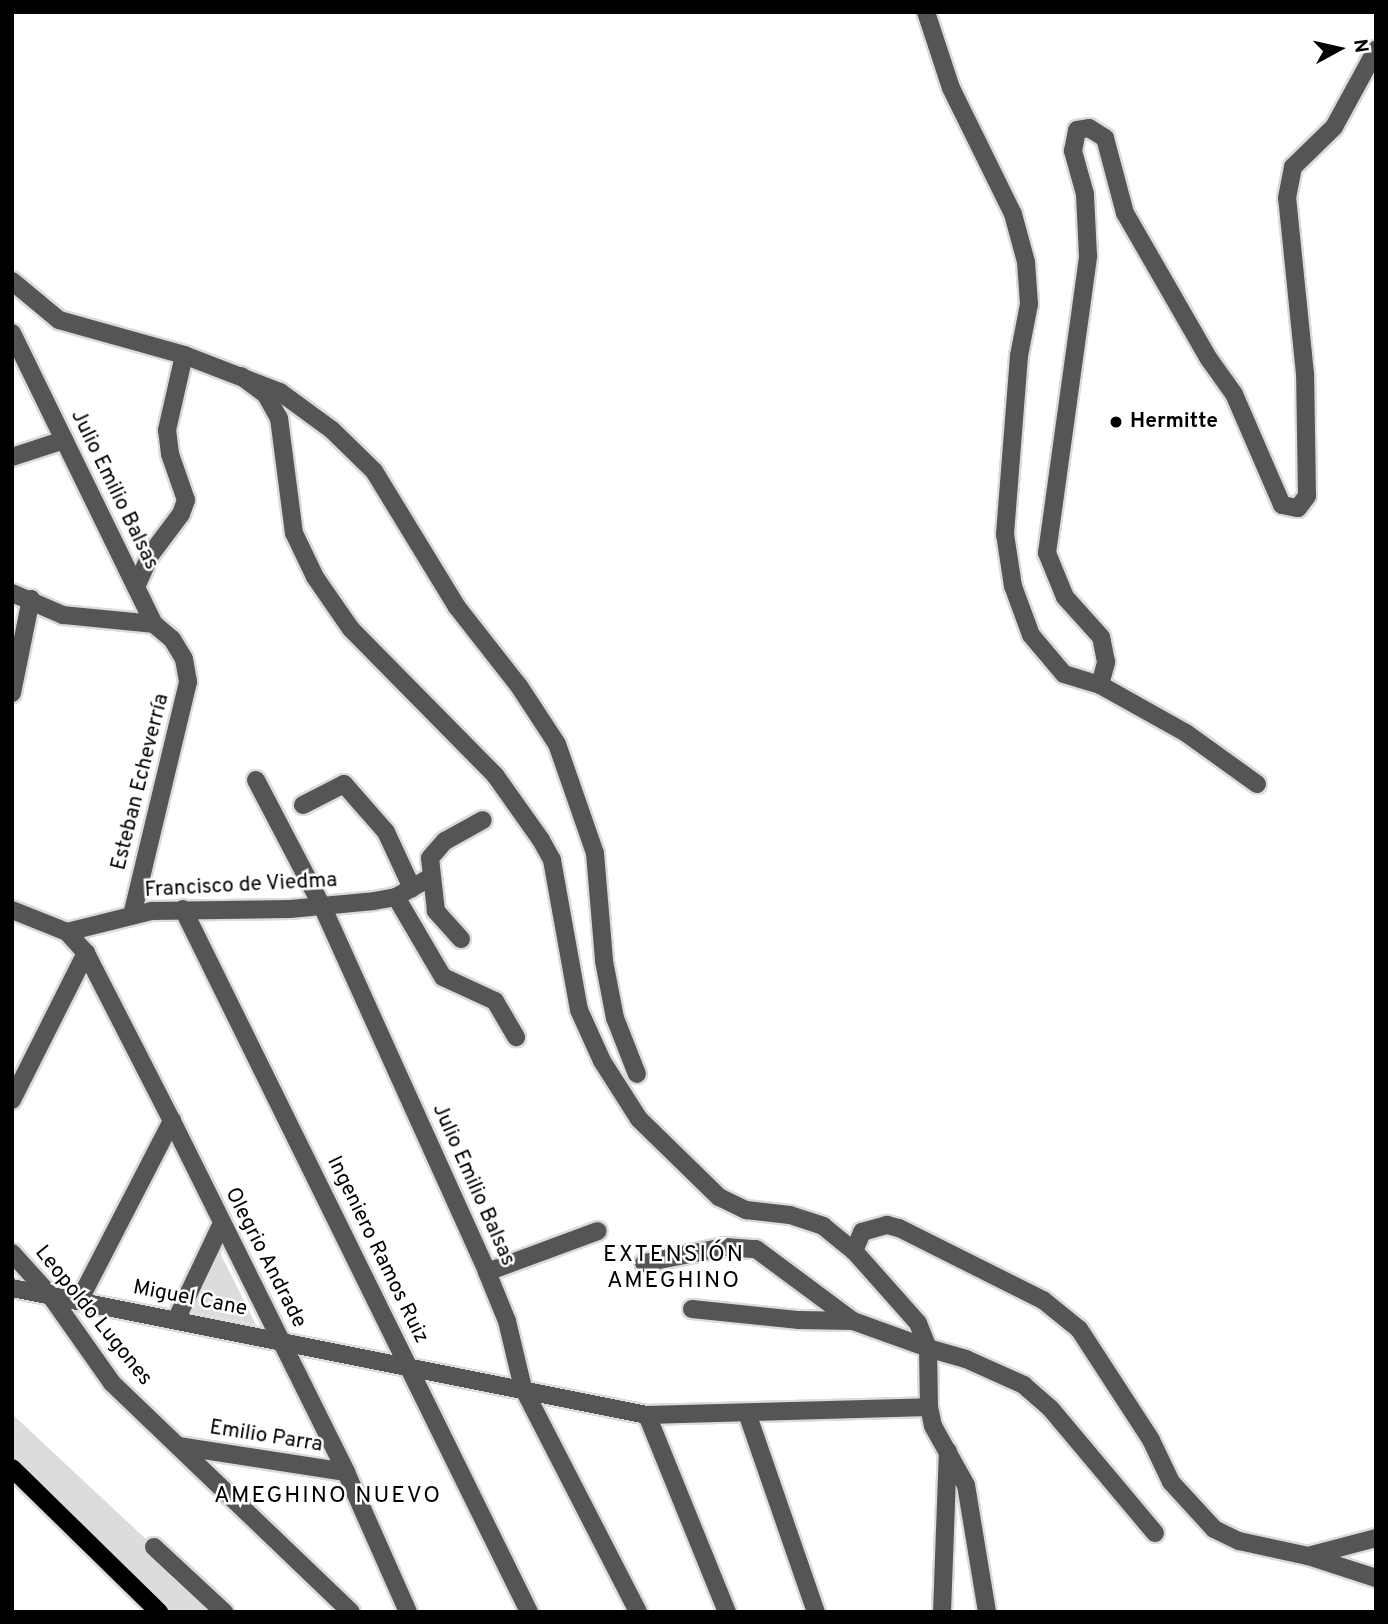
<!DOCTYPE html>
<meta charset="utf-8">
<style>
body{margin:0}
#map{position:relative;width:1388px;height:1624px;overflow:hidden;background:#fff;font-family:Overpass,sans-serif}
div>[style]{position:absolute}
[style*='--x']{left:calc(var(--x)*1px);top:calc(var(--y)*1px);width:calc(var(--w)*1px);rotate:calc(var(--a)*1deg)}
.green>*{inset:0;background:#dcdcdc}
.roads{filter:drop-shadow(2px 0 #dbdbdb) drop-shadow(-2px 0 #dbdbdb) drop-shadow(0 2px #dbdbdb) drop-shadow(0 -2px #dbdbdb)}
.minor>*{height:18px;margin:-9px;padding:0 9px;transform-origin:9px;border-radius:9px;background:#555}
.major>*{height:18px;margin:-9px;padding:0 9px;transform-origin:9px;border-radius:9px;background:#000}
.dots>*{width:19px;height:19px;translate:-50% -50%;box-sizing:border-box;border:4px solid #fff;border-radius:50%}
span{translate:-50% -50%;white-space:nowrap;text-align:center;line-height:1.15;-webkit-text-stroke:5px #fff;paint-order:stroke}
.poi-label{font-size:21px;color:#000;font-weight:700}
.left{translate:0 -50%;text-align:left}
.street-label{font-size:21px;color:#000}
.neighbourhood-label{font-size:23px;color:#000;letter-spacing:2px}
.frame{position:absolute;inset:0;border:14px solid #000;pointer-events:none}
.north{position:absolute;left:1304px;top:14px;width:70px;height:70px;-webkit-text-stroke:5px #fff;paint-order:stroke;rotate:82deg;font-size:19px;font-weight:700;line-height:28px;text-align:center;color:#000}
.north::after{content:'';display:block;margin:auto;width:24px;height:32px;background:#000;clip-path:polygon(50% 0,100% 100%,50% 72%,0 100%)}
</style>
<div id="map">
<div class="green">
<i style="clip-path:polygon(218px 1249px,256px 1325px,190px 1312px)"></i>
<i style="clip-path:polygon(12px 1414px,224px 1612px,159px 1612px,12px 1468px)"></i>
</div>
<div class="roads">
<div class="minor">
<i style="--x:926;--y:12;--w:80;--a:71.8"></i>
<i style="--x:951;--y:88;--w:140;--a:63.8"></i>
<i style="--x:1013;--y:214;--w:50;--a:74.8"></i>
<i style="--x:1026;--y:262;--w:42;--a:85.9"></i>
<i style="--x:1029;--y:304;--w:53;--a:100.9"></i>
<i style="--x:1019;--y:356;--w:179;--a:94.5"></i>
<i style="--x:1005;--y:534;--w:53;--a:81.3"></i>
<i style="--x:1013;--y:586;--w:52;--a:69.8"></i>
<i style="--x:1031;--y:635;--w:51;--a:49.8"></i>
<i style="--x:1064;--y:674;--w:38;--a:17"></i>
<i style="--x:12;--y:281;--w:61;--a:39.7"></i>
<i style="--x:59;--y:320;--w:130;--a:15.6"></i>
<i style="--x:184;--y:355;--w:103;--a:21.1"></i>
<i style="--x:280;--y:392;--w:64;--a:36.2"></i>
<i style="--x:332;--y:430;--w:59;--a:44.3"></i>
<i style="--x:374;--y:471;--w:159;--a:58.6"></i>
<i style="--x:457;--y:607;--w:100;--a:51.9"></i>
<i style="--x:519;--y:686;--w:69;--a:56.8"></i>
<i style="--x:557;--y:744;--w:115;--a:70.8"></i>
<i style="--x:595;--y:853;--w:108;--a:85.2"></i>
<i style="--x:604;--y:961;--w:58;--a:79.1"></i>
<i style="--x:615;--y:1018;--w:60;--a:68.6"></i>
<i style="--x:12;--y:333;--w:324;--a:64"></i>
<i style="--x:154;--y:624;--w:23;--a:40"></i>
<i style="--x:172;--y:639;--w:23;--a:59"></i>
<i style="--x:184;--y:659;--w:23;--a:80"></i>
<i style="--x:188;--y:682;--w:240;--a:103.5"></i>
<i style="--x:241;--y:376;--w:31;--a:37"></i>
<i style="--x:266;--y:395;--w:26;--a:61"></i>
<i style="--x:279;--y:418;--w:116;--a:82.6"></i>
<i style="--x:294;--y:533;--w:49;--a:64.5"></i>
<i style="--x:315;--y:577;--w:63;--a:55.3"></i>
<i style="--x:351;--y:629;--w:205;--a:45.4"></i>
<i style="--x:495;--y:775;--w:80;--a:54.7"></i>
<i style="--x:541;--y:840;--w:23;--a:61"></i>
<i style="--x:552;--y:860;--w:152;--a:79.8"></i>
<i style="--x:579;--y:1010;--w:56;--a:65.7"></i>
<i style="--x:602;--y:1061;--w:69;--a:57.5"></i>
<i style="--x:639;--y:1119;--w:112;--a:44.3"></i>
<i style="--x:719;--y:1197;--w:30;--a:26"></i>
<i style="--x:746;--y:1210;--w:44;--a:6.5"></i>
<i style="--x:790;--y:1215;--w:35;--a:18"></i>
<i style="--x:823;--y:1226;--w:40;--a:39"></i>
<i style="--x:12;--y:457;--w:55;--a:-18.1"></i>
<i style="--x:136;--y:587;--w:36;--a:-66"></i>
<i style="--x:151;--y:554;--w:50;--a:-53.1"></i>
<i style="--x:181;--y:514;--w:15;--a:-70"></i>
<i style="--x:186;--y:500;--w:49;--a:-109.2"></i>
<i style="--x:170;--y:454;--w:24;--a:-97"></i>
<i style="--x:167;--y:430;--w:77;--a:-77.2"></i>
<i style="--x:12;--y:593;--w:56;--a:23.3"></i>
<i style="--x:63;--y:615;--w:91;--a:5.6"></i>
<i style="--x:12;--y:693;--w:96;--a:-78.6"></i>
<i style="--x:256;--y:780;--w:144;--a:62.4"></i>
<i style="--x:323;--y:908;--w:399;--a:65.7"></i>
<i style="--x:487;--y:1272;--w:53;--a:67.8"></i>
<i style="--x:507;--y:1321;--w:69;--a:76.6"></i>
<i style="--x:523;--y:1388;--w:252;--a:62.8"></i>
<i style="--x:1257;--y:784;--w:87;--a:-144.3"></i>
<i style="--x:1186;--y:733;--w:98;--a:-150.8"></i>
<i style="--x:1100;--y:685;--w:24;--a:-75"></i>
<i style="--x:1106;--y:662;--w:25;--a:-101"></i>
<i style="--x:1101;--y:637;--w:54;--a:-132"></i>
<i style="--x:1065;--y:597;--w:48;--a:-112.2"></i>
<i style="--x:1047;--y:553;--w:300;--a:-82.1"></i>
<i style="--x:1088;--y:256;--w:62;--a:-92.8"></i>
<i style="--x:1085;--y:194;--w:45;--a:-105.6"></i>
<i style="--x:1073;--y:151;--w:21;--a:-79"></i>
<i style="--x:1077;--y:130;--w:12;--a:-9"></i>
<i style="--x:1089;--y:128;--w:19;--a:32"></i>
<i style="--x:1105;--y:138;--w:78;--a:75.1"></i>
<i style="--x:1125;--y:213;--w:168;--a:60.1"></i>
<i style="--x:1209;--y:359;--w:43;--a:54.5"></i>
<i style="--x:1234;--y:394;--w:121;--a:66.6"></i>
<i style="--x:1282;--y:505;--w:16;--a:11"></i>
<i style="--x:1298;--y:508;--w:15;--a:-53"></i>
<i style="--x:1307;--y:496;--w:122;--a:-90.9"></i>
<i style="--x:1305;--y:374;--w:177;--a:-95.8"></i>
<i style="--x:1287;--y:198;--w:32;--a:-79"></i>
<i style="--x:1293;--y:167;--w:57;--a:-44.3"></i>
<i style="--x:1334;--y:127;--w:88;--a:-61.4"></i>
<i style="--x:303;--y:805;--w:46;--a:-27.1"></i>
<i style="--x:344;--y:784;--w:64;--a:48.8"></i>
<i style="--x:386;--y:832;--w:62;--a:65.1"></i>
<i style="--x:396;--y:897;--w:93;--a:59.6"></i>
<i style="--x:443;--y:977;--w:57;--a:24.8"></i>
<i style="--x:495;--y:1001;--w:42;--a:59.7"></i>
<i style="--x:183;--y:909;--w:784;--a:63.79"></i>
<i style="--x:12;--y:910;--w:59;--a:21.8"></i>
<i style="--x:67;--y:932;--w:88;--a:-13.9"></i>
<i style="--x:152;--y:911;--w:138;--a:-0.8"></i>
<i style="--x:290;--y:909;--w:84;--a:-5.4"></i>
<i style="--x:374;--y:901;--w:22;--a:-10"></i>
<i style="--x:396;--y:897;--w:40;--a:-29.7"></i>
<i style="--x:67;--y:932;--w:28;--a:48"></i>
<i style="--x:86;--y:953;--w:189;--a:62.9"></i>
<i style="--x:172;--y:1121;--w:392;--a:63.6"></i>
<i style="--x:346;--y:1472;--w:153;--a:66.1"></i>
<i style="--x:461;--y:939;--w:38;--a:-132"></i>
<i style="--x:436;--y:911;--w:53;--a:-96.5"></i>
<i style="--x:430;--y:858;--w:23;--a:-49"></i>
<i style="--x:445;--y:841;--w:43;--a:-28.9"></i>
<i style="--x:12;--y:1100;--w:165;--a:-63.3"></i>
<i style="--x:12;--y:1253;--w:57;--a:47.9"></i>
<i style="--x:50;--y:1295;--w:108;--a:54.8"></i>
<i style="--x:112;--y:1383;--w:331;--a:43.8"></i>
<i style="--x:644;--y:1263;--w:83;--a:-11.2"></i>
<i style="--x:725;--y:1247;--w:31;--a:4"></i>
<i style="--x:756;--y:1249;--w:121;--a:36.6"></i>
<i style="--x:853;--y:1321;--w:80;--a:19.8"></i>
<i style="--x:928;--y:1348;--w:59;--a:89"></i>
<i style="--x:929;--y:1407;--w:19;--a:78"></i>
<i style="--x:933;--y:1426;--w:68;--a:60.8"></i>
<i style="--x:966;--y:1485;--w:129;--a:80.6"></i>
<i style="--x:487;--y:1272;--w:118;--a:-20.3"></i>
<i style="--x:12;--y:1288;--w:648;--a:11.31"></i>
<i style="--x:647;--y:1415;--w:282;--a:-1.6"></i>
<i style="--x:79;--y:1301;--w:203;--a:-62.7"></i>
<i style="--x:692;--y:1309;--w:108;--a:5.9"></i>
<i style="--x:799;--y:1320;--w:54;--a:1.1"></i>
<i style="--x:176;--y:1320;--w:107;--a:-64.6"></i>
<i style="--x:747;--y:1413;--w:211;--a:70.9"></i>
<i style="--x:647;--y:1415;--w:213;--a:67.9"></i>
<i style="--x:178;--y:1446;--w:170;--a:8.8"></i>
<i style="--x:1155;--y:1533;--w:163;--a:-130"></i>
<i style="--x:1050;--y:1408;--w:35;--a:-139"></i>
<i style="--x:1024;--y:1385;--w:64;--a:-155.9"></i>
<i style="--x:966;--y:1359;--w:40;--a:-164"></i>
<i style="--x:928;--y:1348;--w:27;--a:-112"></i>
<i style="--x:918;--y:1323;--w:96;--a:-131.6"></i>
<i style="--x:854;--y:1251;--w:21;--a:-67"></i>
<i style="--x:862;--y:1232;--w:26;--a:-16"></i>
<i style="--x:887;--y:1225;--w:12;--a:14"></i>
<i style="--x:899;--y:1228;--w:161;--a:26.6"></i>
<i style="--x:1043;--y:1300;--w:46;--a:38.9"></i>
<i style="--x:1079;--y:1329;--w:132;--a:57"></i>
<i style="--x:1151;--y:1440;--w:47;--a:64.5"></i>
<i style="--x:1171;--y:1482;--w:64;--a:47.5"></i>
<i style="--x:1214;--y:1529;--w:28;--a:26"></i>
<i style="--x:1239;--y:1541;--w:71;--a:12.3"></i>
<i style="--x:1308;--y:1556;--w:70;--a:-14.8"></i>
<i style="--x:154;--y:1547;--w:96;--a:42.9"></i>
<i style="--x:1308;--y:1556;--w:71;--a:17.9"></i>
<i style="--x:942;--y:1612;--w:161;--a:-87.9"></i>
</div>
<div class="major">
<i style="--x:12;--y:1468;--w:206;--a:44.4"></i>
</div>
</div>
<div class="dots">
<i style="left:1116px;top:422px;background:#000"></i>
</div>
<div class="poi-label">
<span class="left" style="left:1130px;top:422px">Hermitte</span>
</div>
<div class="street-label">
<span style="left:114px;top:490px;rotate:64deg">Julio Emilio Balsas</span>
<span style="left:141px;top:782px;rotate:-76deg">Esteban Echeverría</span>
<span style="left:241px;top:886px;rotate:-3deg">Francisco de Viedma</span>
<span style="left:473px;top:1185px;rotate:66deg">Julio Emilio Balsas</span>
<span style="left:377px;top:1250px;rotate:64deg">Ingeniero Ramos Ruiz</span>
<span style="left:265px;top:1258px;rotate:63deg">Olegrio Andrade</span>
<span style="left:190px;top:1299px;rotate:11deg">Miguel Cane</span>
<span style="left:93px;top:1316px;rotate:51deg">Leopoldo Lugones</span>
<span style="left:266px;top:1437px;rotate:9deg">Emilio Parra</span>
</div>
<div class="neighbourhood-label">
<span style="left:674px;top:1269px">EXTENSIÓN<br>AMEGHINO</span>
<span style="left:328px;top:1497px">AMEGHINO NUEVO</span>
</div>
<div class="frame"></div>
<div class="north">N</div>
</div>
